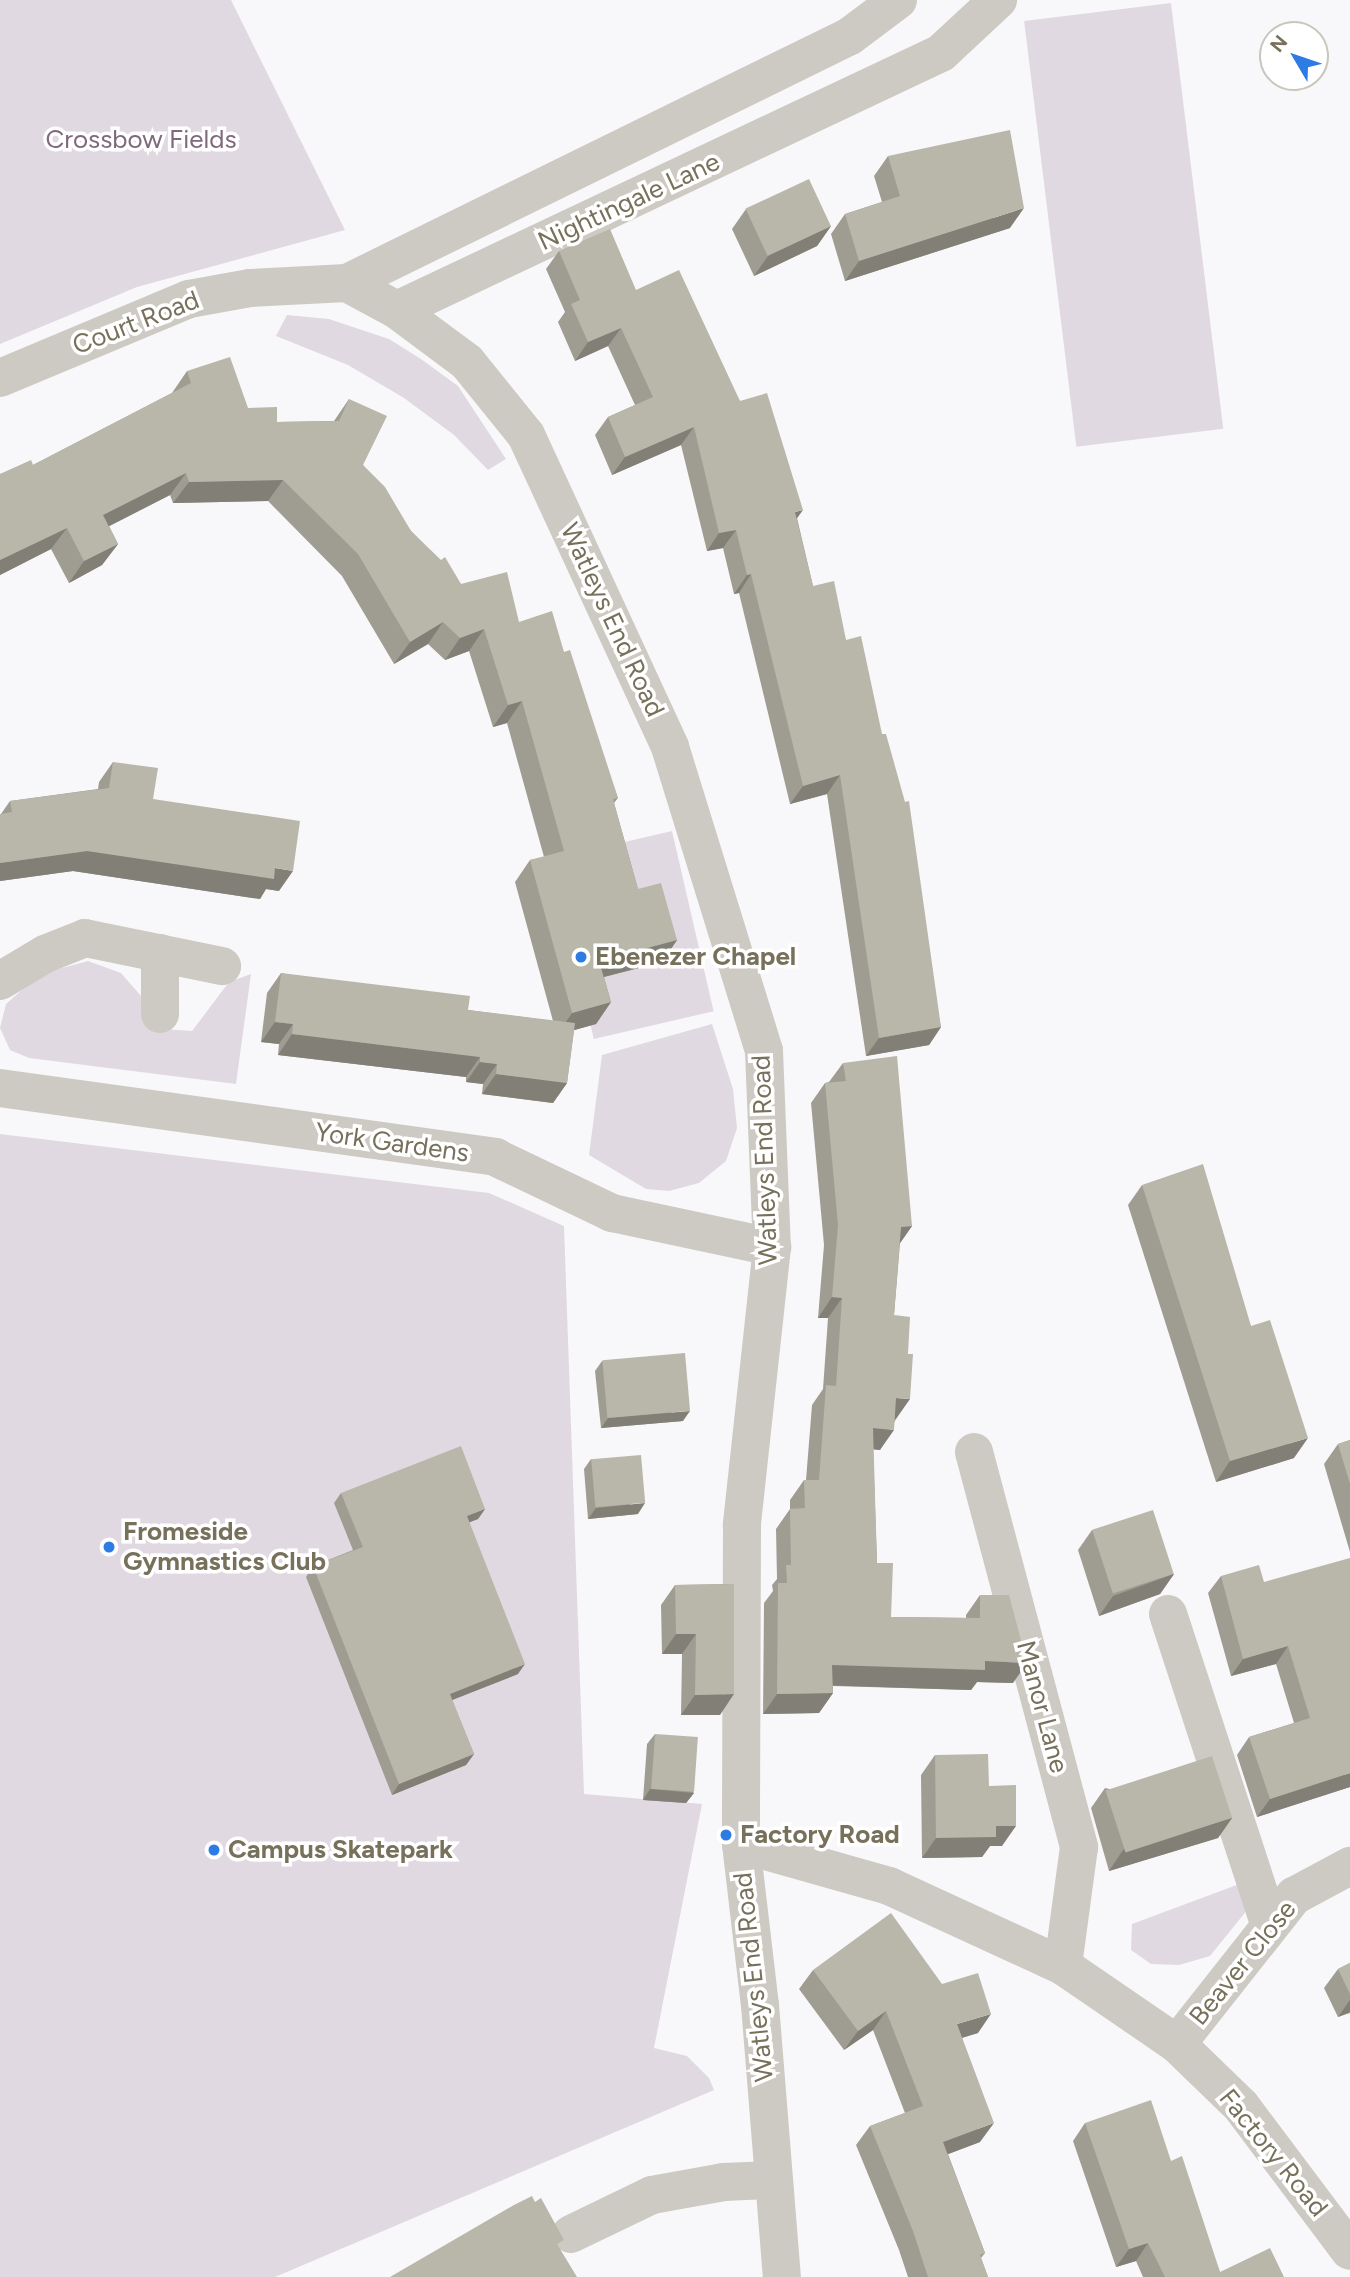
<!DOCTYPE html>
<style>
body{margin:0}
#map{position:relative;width:1350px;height:2277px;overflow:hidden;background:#f8f8fa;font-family:Figtree,sans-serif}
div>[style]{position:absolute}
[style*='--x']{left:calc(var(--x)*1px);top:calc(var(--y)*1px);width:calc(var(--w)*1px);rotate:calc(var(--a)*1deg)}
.green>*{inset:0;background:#e1d9e1;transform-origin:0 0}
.minor>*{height:38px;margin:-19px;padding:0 19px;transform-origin:19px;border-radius:19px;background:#cccac3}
.wall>*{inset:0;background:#9f9d92}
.shaded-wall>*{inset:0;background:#827f77}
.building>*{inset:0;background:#b9b6aa;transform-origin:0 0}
.dots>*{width:19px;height:19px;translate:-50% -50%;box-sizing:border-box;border:4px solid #fff;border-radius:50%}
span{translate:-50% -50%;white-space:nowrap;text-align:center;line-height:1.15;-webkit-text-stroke:7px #fff;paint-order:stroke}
.park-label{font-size:26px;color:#80687d}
.street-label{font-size:26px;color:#77715c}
.poi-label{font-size:26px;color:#77715c;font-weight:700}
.left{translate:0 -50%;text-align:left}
.north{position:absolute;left:1259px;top:21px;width:70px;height:70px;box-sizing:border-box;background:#fff;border:2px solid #c9c6be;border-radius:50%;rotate:309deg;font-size:19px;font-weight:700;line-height:28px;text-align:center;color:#77715c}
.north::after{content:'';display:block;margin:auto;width:24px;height:32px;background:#2d7ce4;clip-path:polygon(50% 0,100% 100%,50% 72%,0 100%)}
</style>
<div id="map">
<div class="green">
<i style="clip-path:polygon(0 0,231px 0,345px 230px,137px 287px,0 344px)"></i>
<i style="left:1171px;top:3px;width:429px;height:148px;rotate:83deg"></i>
<i style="clip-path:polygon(287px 315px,329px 319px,389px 339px,421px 359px,458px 386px,506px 459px,488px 470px,454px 435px,404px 398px,348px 365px,276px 336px)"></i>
<i style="left:672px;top:831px;width:185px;height:123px;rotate:77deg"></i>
<i style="clip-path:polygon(88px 961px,121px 973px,142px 997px,149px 1028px,192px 1031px,229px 982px,251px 974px,236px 1084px,29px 1058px,10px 1050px,0 1028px,6px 1004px,40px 974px)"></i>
<i style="clip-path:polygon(712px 1024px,733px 1089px,737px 1128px,726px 1161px,699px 1183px,669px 1191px,646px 1189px,589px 1155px,602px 1055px)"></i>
<i style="clip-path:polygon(0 1134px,489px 1193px,564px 1226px,584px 1794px,702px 1804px,654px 2048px,687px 2056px,709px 2078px,714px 2090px,275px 2277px,0 2277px)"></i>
<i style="clip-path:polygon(1242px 1883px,1256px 1899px,1210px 1956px,1179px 1965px,1151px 1964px,1131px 1950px,1132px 1924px)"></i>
</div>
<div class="minor">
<i style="--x:347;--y:283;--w:560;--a:-26.15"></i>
<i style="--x:850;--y:36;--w:60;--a:-36.9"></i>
<i style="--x:397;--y:310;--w:602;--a:-25.29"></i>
<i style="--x:941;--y:53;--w:78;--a:-42.9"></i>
<i style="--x:0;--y:378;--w:205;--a:-22.7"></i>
<i style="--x:189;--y:299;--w:62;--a:-10.2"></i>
<i style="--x:250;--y:288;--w:97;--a:-3"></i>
<i style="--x:347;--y:283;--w:57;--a:28.4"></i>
<i style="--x:397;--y:310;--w:87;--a:36.6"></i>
<i style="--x:467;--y:362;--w:94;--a:51.1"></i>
<i style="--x:526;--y:435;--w:344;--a:65.2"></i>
<i style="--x:670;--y:747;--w:318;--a:72.8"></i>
<i style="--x:764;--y:1051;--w:196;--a:87.7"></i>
<i style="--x:772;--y:1247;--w:280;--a:96.2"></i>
<i style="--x:742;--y:1525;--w:319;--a:90.2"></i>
<i style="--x:741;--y:1844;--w:162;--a:83.3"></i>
<i style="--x:760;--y:2005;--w:273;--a:85.4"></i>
<i style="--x:160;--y:953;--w:61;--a:90"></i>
<i style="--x:0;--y:981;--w:52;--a:-31"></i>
<i style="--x:45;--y:954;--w:43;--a:-21.8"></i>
<i style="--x:85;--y:938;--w:140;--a:11.6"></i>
<i style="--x:0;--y:1088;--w:500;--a:7.9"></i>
<i style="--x:495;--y:1157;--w:130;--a:25.6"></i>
<i style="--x:612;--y:1213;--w:164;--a:12"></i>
<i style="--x:974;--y:1452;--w:409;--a:75.1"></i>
<i style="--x:1079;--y:1847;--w:120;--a:97.7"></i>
<i style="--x:1168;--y:1614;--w:328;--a:71.9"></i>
<i style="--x:741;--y:1844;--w:154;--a:15.8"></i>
<i style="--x:889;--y:1886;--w:192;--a:24.7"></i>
<i style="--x:1063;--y:1966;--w:138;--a:34.4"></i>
<i style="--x:1177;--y:2044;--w:89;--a:44.1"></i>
<i style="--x:1241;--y:2106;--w:181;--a:53.1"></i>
<i style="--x:1177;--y:2044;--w:189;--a:-51.7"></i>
<i style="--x:1294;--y:1896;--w:64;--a:-28.2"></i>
<i style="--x:571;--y:2234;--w:90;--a:-25.7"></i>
<i style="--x:652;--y:2195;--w:73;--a:-10.2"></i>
<i style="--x:724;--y:2182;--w:46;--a:-2.5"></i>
</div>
<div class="wall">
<i style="clip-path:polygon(888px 156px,1010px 228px,845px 281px,831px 234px,845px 214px,882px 202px,874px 176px)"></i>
<i style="clip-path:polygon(746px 209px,831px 226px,817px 246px,754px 276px,732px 229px)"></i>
<i style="clip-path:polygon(559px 251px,636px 290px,740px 401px,797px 518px,813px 586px,846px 640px,941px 1027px,929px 1045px,866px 1056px,827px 794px,790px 804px,739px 593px,734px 594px,723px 548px,707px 551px,681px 445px,612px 475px,595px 435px,608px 417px,635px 405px,608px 346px,575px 361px,558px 322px,565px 312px,546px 269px)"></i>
<i style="clip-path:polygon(187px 371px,248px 408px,277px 422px,334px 421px,349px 399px,363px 465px,411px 531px,461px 584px,564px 652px,618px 798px,614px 803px,638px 889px,677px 940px,662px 962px,604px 977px,611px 1002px,596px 1024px,574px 1030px,567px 1083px,553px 1103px,482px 1094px,483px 1084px,466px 1082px,466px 1077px,278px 1055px,279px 1044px,261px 1042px,267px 993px,281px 973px,468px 1010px,553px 1021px,515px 882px,530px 860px,544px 857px,507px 723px,493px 727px,469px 651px,445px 660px,428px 644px,394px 664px,342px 576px,268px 501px,173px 503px,170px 495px,109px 526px,118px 544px,102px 565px,69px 583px,51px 549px,0 575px,0 474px,33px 465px,172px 393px)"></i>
<i style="clip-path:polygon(113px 762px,153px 799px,279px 891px,266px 889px,260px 899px,73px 871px,0 881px,0 814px,1px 814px,10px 801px,98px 789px,99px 782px)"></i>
<i style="clip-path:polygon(843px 1063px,912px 1226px,900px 1243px,894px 1315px,896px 1419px,880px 1450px,873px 1449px,877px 1563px,891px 1617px,966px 1618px,966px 1615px,980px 1595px,1013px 1683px,977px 1682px,971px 1690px,833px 1686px,833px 1693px,819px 1713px,763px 1714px,764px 1603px,773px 1591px,772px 1585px,777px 1579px,776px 1529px,790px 1509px,790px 1500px,804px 1480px,806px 1480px,812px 1405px,823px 1389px,828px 1318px,818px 1318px,824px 1245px,811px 1103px,825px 1083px,829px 1082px)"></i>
<i style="clip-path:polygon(1142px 1185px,1251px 1326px,1294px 1458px,1216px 1482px,1128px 1205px)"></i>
<i style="clip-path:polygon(602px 1361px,683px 1421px,601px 1428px,595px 1371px)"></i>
<i style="clip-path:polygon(1350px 1440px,1350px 1552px,1324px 1464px,1338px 1444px)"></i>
<i style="clip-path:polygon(591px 1459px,638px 1514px,588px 1519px,584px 1469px)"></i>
<i style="clip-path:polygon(341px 1493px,485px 1509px,478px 1519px,469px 1522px,518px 1674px,452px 1700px,474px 1754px,466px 1765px,392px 1795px,306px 1577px,313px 1566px,353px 1550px,334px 1503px)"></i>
<i style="clip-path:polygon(1092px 1530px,1174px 1574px,1160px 1594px,1099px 1616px,1078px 1550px)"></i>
<i style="clip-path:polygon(1221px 1576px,1264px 1582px,1350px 1787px,1257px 1817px,1237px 1755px,1249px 1737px,1294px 1723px,1276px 1664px,1231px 1676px,1208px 1593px)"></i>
<i style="clip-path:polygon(734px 1584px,720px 1715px,681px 1715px,682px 1654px,662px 1654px,661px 1605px,675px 1585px)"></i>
<i style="clip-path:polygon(655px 1734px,694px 1793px,686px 1803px,643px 1800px,647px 1744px)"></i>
<i style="clip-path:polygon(935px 1755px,989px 1786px,1002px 1846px,990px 1846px,982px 1857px,922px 1858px,921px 1775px)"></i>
<i style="clip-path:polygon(1105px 1788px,1232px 1818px,1218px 1838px,1109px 1871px,1091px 1808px)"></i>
<i style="clip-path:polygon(1350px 1963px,1350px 2013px,1338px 2017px,1324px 1988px,1338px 1969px)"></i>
<i style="clip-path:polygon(813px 1970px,978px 2033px,962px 2038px,980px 2142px,948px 2154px,985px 2253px,981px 2258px,988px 2277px,908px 2277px,899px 2250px,856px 2145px,870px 2126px,905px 2113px,873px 2030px,844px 2050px,799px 1989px)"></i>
<i style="clip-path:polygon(1085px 2123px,1171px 2161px,1220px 2272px,1284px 2277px,1143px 2277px,1136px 2261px,1116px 2267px,1073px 2141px)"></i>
</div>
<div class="shaded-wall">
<i style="clip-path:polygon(1024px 208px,1010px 228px,845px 281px,859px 261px)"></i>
<i style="clip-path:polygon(831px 226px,817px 246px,754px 276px,768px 256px)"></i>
<i style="clip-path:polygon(621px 328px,608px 346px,575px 361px,588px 342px)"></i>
<i style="clip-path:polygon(694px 427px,681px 445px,612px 475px,625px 457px)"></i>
<i style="clip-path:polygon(186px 473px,170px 495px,88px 537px,103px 515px)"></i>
<i style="clip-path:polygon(283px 480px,268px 501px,173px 503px,189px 482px)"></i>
<i style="clip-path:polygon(803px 510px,790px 528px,795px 512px)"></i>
<i style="clip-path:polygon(67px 528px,51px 549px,0 575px,0 560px)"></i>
<i style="clip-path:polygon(736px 530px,723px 548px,707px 551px,719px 533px)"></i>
<i style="clip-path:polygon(118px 544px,102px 565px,69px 583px,84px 561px)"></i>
<i style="clip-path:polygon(751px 574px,739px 593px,734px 594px,747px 575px)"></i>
<i style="clip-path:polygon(443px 622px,428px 644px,394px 664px,410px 642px)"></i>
<i style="clip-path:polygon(484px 629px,469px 651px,445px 660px,460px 638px)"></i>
<i style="clip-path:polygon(522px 701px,507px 723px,493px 727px,508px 705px)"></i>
<i style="clip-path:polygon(840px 775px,827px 794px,790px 804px,803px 786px)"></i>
<i style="clip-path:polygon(87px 851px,275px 868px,293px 871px,279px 891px,266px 889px,260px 899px,73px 871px,0 881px,0 863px)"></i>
<i style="clip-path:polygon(677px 940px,662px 962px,584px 982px,599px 961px)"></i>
<i style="clip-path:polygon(611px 1002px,596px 1024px,557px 1035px,572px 1013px)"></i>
<i style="clip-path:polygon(275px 1022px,293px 1024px,279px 1044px,261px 1042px)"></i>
<i style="clip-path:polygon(941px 1027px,929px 1045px,866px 1056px,879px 1038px)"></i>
<i style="clip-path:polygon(292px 1034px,480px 1057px,466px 1077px,278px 1055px)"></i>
<i style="clip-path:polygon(480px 1062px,497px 1064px,483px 1084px,466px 1082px)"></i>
<i style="clip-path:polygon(496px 1074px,567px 1083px,553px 1103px,482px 1094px)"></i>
<i style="clip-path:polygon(912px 1226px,898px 1246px,901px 1227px)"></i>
<i style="clip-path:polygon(832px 1297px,842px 1298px,828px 1318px,818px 1318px)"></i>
<i style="clip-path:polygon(896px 1398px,910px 1399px,896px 1419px,882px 1418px)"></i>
<i style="clip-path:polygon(690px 1411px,683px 1421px,601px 1428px,608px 1418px)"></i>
<i style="clip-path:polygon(873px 1428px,894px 1430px,880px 1450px,859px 1448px)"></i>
<i style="clip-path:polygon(1308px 1438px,1294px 1458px,1216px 1482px,1230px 1461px)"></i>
<i style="clip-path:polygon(645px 1503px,638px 1514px,588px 1519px,596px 1508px)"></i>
<i style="clip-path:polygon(485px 1509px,478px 1519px,460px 1526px,467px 1516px)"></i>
<i style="clip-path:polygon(1174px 1574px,1160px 1594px,1099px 1616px,1113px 1596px)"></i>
<i style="clip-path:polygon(676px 1634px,696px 1634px,682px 1654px,662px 1654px)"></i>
<i style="clip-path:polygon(1288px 1646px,1276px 1664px,1231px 1676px,1243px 1659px)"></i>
<i style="clip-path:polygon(985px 1661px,1027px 1663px,1013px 1683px,977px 1682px,971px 1690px,818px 1685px,832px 1665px)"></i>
<i style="clip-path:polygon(525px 1664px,518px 1674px,442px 1704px,450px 1694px)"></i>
<i style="clip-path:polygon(833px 1693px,819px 1713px,763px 1714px,777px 1694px)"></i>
<i style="clip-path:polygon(734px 1694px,720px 1715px,681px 1715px,695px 1695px)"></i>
<i style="clip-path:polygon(474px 1754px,466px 1765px,392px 1795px,399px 1784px)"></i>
<i style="clip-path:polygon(1350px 1773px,1350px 1787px,1257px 1817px,1270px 1799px)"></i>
<i style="clip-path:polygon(650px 1789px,694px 1793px,686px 1803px,643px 1800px)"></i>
<i style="clip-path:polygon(1232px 1818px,1218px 1838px,1109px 1871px,1123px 1850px)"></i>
<i style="clip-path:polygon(996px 1826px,1016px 1826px,1002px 1846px,990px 1846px,982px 1857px,922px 1858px,936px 1838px)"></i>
<i style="clip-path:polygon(1350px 2000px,1350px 2012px,1338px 2017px)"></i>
<i style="clip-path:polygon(886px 2011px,873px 2030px,844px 2050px,858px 2031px)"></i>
<i style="clip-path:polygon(991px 2014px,978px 2033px,944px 2043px,957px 2024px)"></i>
<i style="clip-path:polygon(994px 2123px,980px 2142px,930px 2161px,943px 2142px)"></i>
<i style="clip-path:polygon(1148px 2243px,1136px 2261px,1116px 2267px,1129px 2249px)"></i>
</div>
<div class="building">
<i style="clip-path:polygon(1010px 130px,1024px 208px,859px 261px,845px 214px,900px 196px,888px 156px)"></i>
<i style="left:809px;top:179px;width:52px;height:70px;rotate:65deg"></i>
<i style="clip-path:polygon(610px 229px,636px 290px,679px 270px,740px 401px,767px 393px,803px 510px,795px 512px,813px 586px,834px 581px,846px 640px,861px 636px,882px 734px,886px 734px,905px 802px,909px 801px,941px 1027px,879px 1038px,840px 775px,803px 786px,751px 574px,747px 575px,736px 530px,719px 533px,694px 427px,625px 457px,608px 417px,653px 397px,621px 328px,588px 342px,571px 304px,580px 300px,559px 251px)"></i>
<i style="clip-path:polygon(230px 357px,248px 408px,277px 407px,277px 422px,339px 421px,349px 399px,387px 416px,363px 465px,385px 487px,411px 531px,441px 560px,445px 557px,461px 584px,507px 572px,519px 622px,552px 611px,564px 652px,570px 650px,618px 798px,613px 799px,638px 889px,661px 883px,677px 940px,599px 961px,611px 1002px,572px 1013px,530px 860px,564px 851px,522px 701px,508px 705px,484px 629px,460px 638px,443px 622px,410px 642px,358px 554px,283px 480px,189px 482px,186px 473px,103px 515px,118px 544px,84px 561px,67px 528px,0 560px,0 474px,31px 460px,33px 465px,191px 383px,187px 371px)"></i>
<i style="clip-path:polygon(113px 762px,158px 768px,153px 799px,300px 821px,293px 871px,275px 868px,274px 879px,87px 851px,0 863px,0 814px,12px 812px,10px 801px,109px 788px)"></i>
<i style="clip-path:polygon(281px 973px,470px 996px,468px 1010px,575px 1023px,567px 1083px,496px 1074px,497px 1064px,480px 1062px,480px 1057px,292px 1034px,293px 1024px,275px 1022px)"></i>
<i style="clip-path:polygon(897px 1056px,912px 1226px,901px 1227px,894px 1315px,910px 1317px,908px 1354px,913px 1354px,910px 1399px,896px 1398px,894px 1430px,873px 1428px,877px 1563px,893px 1563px,891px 1617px,980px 1618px,980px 1595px,1009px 1595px,1027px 1663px,985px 1661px,985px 1670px,832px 1665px,833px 1693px,777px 1694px,778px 1583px,787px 1583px,786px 1565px,791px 1565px,790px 1509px,805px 1508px,804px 1480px,819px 1480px,826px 1385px,836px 1386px,842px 1298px,832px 1297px,838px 1225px,825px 1083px,846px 1081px,843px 1063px)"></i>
<i style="clip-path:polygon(1203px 1164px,1251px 1326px,1270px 1320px,1308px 1438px,1230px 1461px,1142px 1185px)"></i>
<i style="left:685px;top:1353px;width:58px;height:83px;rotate:85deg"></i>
<i style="clip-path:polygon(1350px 1440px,1350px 1484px,1338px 1444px)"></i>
<i style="clip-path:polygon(461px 1446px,485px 1509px,467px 1516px,525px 1664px,450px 1694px,474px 1754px,399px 1784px,313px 1566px,363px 1547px,341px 1493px)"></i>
<i style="left:641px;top:1455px;width:48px;height:50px;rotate:85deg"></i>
<i style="left:1153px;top:1510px;width:67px;height:64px;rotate:72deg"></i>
<i style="clip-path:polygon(1350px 1558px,1350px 1773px,1270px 1799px,1249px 1737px,1310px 1718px,1288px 1646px,1243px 1659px,1221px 1576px,1259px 1565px,1264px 1582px)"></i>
<i style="clip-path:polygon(734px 1584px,734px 1694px,695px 1695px,696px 1634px,676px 1634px,675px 1585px)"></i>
<i style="left:655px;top:1734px;width:43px;height:55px;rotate:4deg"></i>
<i style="clip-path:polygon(988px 1754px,989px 1786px,1016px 1785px,1016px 1826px,996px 1826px,996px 1837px,936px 1838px,935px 1755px)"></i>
<i style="left:1212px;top:1756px;width:65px;height:112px;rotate:72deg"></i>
<i style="clip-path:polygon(891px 1913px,942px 1984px,978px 1973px,991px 2014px,957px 2024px,994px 2123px,943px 2142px,985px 2253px,980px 2255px,988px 2277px,928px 2277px,913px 2231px,870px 2126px,923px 2106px,886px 2011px,858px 2031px,813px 1970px)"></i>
<i style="clip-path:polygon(1350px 1963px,1350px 1994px,1338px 1969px)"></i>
<i style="clip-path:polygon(1151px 2100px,1171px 2161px,1182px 2156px,1220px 2272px,1270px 2248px,1284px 2277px,1165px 2277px,1148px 2243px,1129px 2249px,1085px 2123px)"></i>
<i style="clip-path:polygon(532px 2196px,535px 2202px,541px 2198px,564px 2240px,557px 2244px,577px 2277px,390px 2277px,514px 2205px)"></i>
</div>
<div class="dots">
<i style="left:581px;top:957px;background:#2d7ce4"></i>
<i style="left:109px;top:1547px;background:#2d7ce4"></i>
<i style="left:726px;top:1835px;background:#2d7ce4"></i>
<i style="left:214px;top:1850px;background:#2d7ce4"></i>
</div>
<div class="park-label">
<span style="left:141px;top:140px">Crossbow Fields</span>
</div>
<div class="street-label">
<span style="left:629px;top:202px;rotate:-25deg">Nightingale Lane</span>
<span style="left:136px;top:323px;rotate:-21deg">Court Road</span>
<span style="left:612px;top:620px;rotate:65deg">Watleys End Road</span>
<span style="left:392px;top:1143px;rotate:8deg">York Gardens</span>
<span style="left:765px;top:1160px;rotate:-92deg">Watleys End Road</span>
<span style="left:1042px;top:1707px;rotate:75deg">Manor Lane</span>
<span style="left:1243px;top:1963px;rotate:-51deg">Beaver Close</span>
<span style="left:754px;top:1977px;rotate:-96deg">Watleys End Road</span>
<span style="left:1273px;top:2153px;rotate:51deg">Factory Road</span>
</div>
<div class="poi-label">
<span class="left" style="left:595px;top:957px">Ebenezer Chapel</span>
<span class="left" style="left:123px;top:1547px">Fromeside<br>Gymnastics Club</span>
<span class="left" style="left:740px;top:1835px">Factory Road</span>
<span class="left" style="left:228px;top:1850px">Campus Skatepark</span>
</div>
<div class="north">N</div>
</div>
